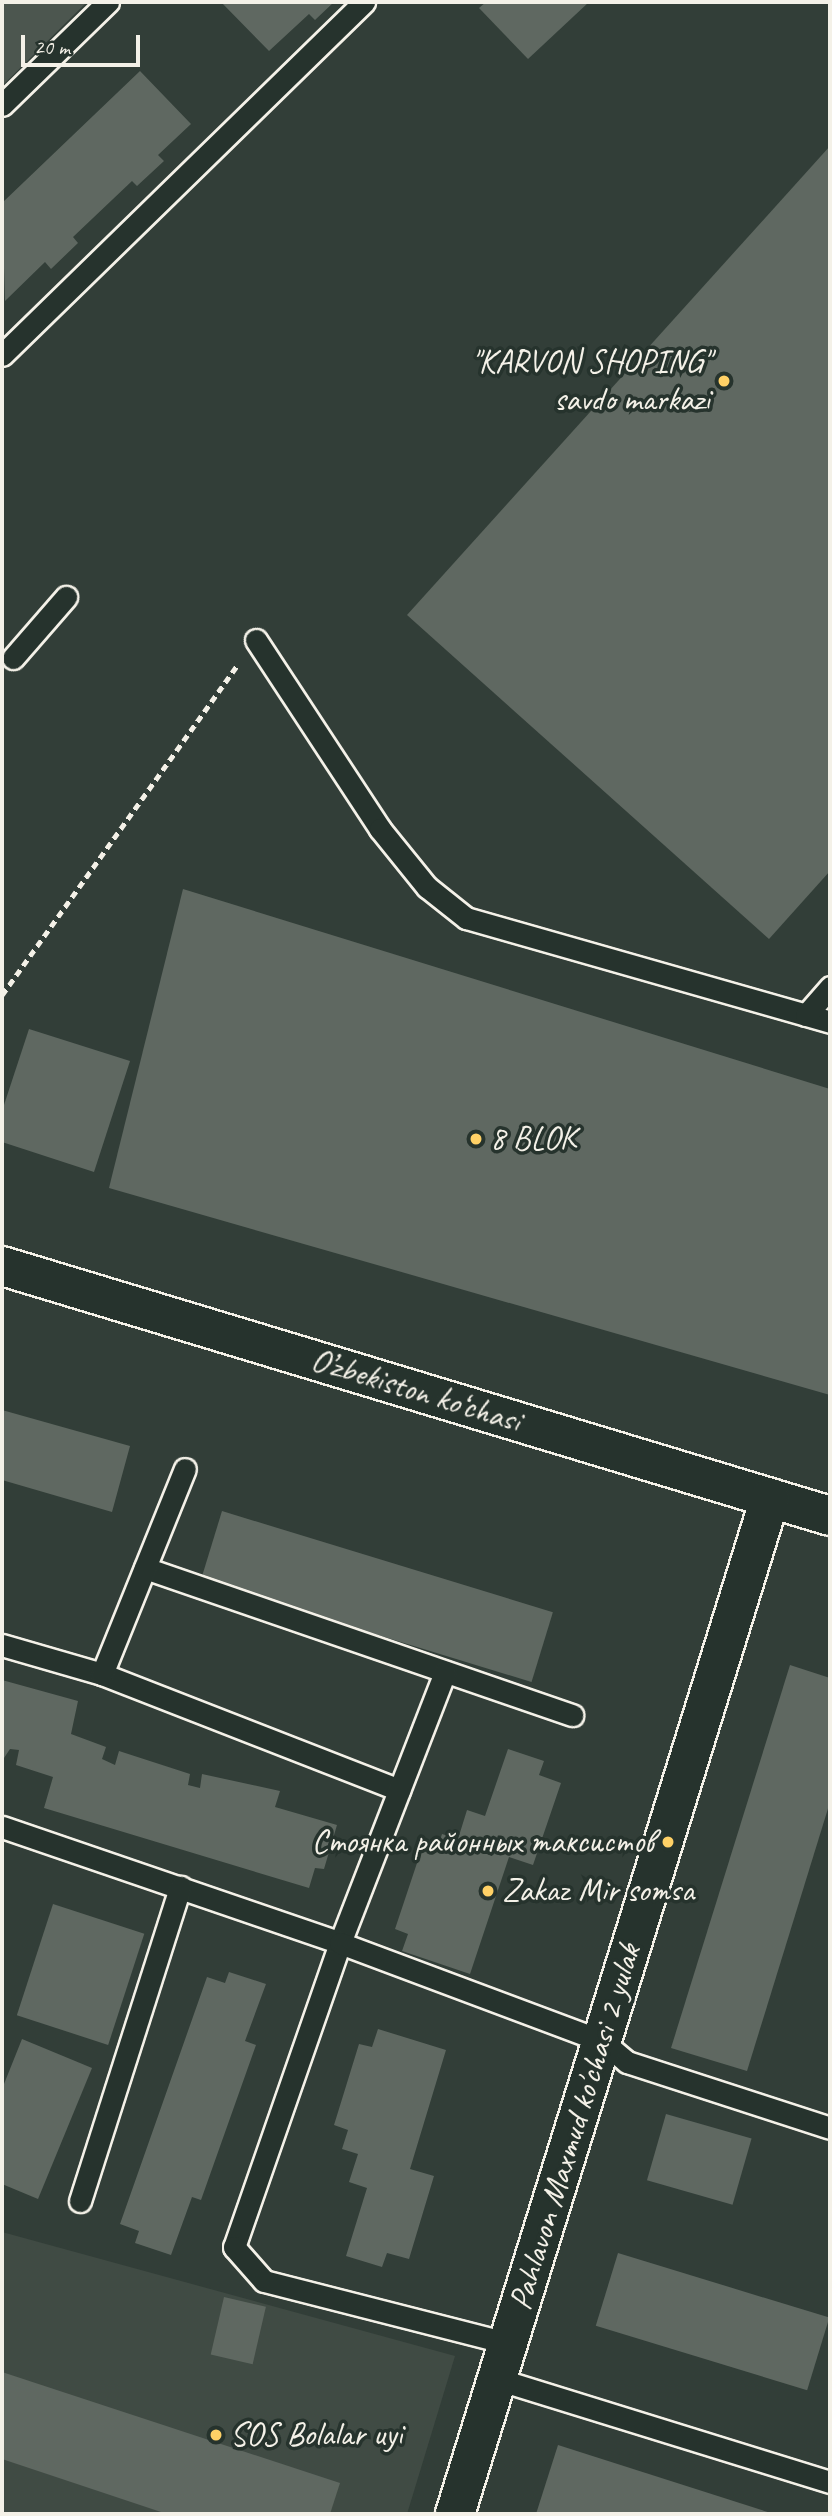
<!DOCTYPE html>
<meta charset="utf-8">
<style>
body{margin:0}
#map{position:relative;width:832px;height:2516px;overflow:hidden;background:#323e38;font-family:Caveat,sans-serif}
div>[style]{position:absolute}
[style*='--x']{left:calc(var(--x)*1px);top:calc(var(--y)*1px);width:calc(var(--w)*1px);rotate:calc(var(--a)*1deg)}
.built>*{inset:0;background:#404b44}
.green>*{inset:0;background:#4c564f}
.building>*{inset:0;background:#5f6861;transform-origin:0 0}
.path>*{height:4.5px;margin-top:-2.25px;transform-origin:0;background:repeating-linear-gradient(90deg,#f4f1e8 0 7px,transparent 0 12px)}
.roads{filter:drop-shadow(2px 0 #f4f1e8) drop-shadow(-2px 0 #f4f1e8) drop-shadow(0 2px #f4f1e8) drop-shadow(0 -2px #f4f1e8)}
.service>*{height:21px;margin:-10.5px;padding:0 10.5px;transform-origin:10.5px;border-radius:10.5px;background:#26332d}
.minor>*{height:38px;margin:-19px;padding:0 19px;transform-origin:19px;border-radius:19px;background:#26332d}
.dots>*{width:19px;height:19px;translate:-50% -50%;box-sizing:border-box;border:4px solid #26332d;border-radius:50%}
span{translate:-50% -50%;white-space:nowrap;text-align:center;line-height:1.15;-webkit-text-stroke:7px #26332d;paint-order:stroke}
.poi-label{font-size:33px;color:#f4f1e8}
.right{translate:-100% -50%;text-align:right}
.left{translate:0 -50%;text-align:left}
.street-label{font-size:33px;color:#f4f1e8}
.frame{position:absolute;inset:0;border:4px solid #f4f1e8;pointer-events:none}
.scale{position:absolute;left:21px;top:35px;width:119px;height:32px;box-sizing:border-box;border:4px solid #f4f1e8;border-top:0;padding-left:9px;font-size:21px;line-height:24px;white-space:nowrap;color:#f4f1e8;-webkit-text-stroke:5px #26332d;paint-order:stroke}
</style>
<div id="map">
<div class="built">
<i style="clip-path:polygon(2px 2232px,455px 2356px,407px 2514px,2px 2514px)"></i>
</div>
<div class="green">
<i style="clip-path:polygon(2px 2px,87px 2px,2px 86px)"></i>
</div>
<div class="building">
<i style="clip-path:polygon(221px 2px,334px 2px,315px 20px,309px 14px,269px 51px)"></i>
<i style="clip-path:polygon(486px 2px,589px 2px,528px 59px,479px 8px)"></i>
<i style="clip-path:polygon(140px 71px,191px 124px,158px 155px,164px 161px,137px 186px,132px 181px,73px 237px,78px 243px,51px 269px,45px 262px,5px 301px,2px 203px)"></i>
<i style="clip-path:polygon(830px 146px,830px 871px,769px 939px,407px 615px)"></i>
<i style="clip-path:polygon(183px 889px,830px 1089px,830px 1395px,109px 1188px)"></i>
<i style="clip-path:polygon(29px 1029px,130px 1061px,94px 1172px,2px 1142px,2px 1111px)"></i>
<i style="clip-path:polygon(2px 1410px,130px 1446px,112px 1512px,2px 1480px)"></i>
<i style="left:222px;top:1511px;width:346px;height:73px;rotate:17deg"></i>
<i style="clip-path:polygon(790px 1665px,830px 1678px,830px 1802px,747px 2071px,671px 2048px)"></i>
<i style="clip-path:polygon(2px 1680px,78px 1701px,71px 1734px,106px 1747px,102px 1759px,115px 1765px,119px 1751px,190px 1774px,188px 1785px,200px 1788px,202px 1774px,280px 1791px,275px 1807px,337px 1825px,324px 1869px,315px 1868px,309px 1888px,44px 1808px,53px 1777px,16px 1765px,19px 1750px,10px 1749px,2px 1761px)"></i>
<i style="clip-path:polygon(508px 1749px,544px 1761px,539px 1775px,561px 1783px,533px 1865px,509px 1857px,470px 1974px,402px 1951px,408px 1934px,395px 1929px,422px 1848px,436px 1853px,442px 1834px,458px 1839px,467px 1810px,485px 1816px)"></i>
<i style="left:53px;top:1904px;width:96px;height:117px;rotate:18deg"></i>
<i style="clip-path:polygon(229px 1972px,266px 1984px,245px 2041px,256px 2045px,201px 2200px,192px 2197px,171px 2255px,135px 2243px,139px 2231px,120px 2224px,207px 1977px,225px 1983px)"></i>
<i style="clip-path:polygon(378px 2029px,446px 2050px,410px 2169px,434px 2176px,409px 2259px,387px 2253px,382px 2267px,346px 2256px,367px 2188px,349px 2182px,358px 2154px,342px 2149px,348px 2130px,334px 2125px,359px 2044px,372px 2047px)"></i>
<i style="clip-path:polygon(22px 2039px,92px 2068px,38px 2199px,2px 2184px,2px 2089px)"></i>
<i style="left:666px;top:2114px;width:89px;height:69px;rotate:16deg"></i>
<i style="left:618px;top:2253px;width:221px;height:76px;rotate:17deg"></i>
<i style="left:224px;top:2297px;width:43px;height:59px;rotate:13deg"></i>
<i style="clip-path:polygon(2px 2372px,340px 2483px,330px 2514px,167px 2514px,2px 2459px)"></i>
<i style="clip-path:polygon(558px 2445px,774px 2514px,536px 2514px)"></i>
</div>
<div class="path">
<i style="--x:2;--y:995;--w:404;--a:-54.5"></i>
</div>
<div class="roads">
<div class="service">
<i style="--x:2;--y:105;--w:148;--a:-44.2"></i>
<i style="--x:2;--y:355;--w:506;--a:-44.28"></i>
<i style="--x:256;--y:640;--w:226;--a:56.7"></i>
<i style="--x:380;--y:829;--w:75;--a:51"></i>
<i style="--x:427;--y:887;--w:50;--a:38.5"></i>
<i style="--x:466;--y:918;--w:379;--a:15.9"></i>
<i style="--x:13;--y:658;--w:81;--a:-49"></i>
<i style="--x:806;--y:1015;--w:37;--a:-49"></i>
<i style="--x:145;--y:1568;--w:452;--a:19"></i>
<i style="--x:2;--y:1645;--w:104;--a:16.2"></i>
<i style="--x:102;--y:1674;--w:319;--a:21.3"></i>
<i style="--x:445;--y:1672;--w:291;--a:111.2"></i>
<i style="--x:340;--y:1943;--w:322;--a:109.2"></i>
<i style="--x:234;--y:2247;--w:45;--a:48.6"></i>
<i style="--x:264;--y:2281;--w:252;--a:14.3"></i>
<i style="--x:102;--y:1674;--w:221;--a:-68"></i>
<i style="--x:2;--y:1827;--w:357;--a:18.9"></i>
<i style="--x:340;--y:1943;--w:280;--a:20.5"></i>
<i style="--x:602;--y:2041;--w:33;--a:40"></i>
<i style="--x:627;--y:2062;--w:213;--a:18"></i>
<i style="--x:80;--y:2201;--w:330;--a:-72.3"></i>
<i style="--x:497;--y:2379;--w:349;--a:17.2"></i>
</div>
<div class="minor">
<i style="--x:2;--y:1266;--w:865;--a:16.8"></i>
<i style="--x:455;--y:2514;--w:1064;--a:-72.77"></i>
</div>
</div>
<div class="dots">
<i style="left:724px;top:381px;background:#ffd166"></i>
<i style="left:476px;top:1139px;background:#ffd166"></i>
<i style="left:668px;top:1842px;background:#ffd166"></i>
<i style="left:488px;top:1891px;background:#ffd166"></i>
<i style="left:216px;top:2435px;background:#ffd166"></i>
</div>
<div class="poi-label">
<span class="right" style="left:710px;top:381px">"KARVON SHOPING"<br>savdo markazi</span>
<span class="left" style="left:490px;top:1139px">8 BLOK</span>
<span class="right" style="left:654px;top:1842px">Стоянка районных таксистов</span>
<span class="left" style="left:502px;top:1891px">Zakaz Mir somsa</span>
<span class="left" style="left:230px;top:2435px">SOS Bolalar uyi</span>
</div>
<div class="street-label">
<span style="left:416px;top:1391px;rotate:17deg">O’zbekiston ko‘chasi</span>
<span style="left:575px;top:2127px;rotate:-73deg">Pahlavon Maxmud ko'chasi 2 yulak</span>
</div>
<div class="frame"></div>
<div class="scale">20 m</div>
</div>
